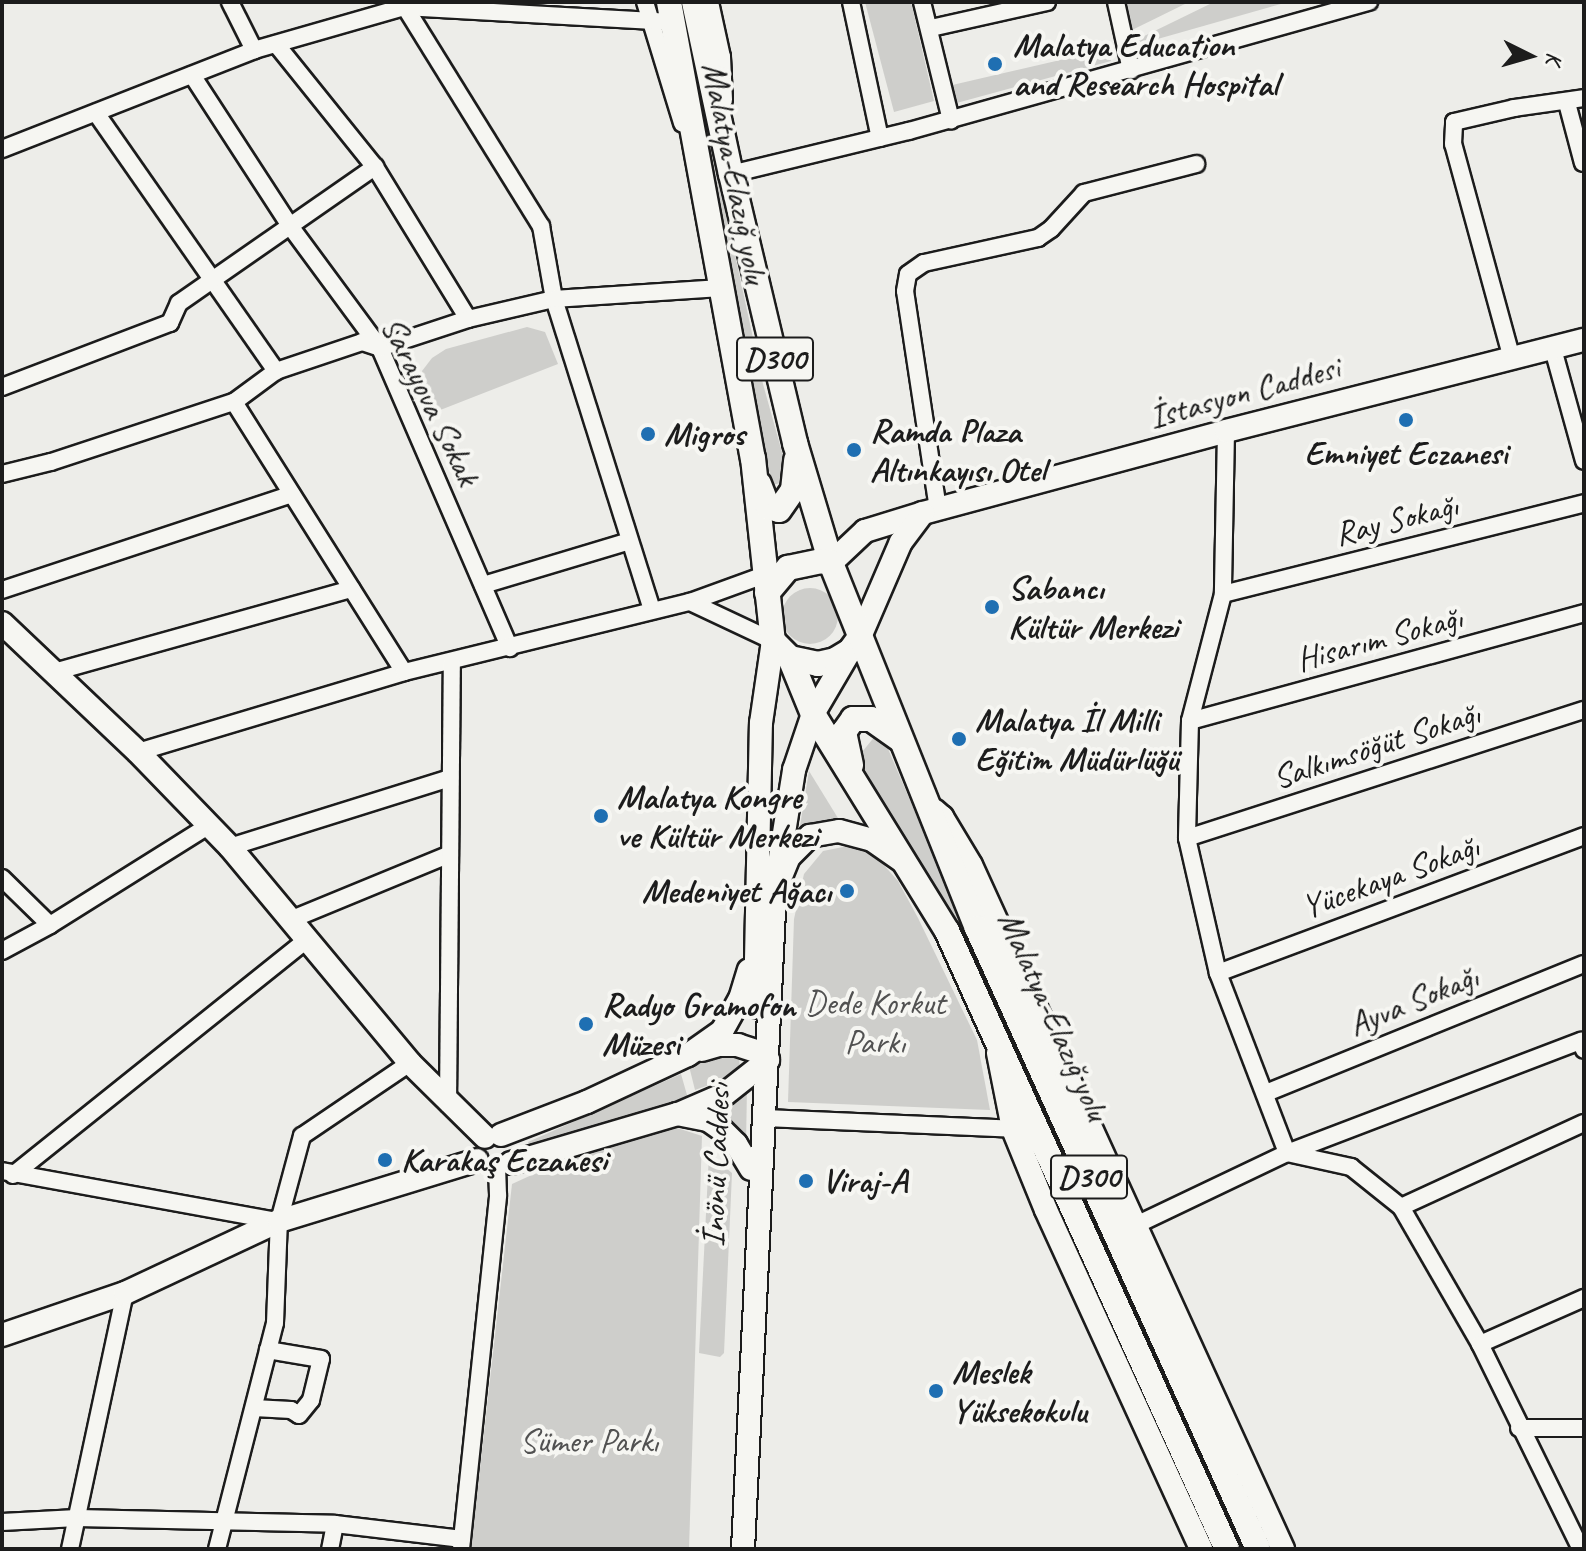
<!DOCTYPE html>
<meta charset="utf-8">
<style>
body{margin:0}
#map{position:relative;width:1586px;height:1551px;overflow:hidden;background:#edede9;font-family:Caveat,sans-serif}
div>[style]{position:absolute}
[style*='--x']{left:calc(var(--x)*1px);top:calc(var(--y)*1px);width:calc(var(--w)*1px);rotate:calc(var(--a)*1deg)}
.green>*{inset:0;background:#cececb}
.round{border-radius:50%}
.roads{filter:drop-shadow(2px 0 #1c1c1c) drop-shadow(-2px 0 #1c1c1c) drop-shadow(0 2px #1c1c1c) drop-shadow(0 -2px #1c1c1c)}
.minor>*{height:16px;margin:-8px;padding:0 8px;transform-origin:8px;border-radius:8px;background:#f6f6f2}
.major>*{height:22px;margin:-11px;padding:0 11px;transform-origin:11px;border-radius:11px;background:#f6f6f2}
.highway>*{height:24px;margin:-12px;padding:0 12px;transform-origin:12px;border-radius:12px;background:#f6f6f2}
.dots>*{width:22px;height:22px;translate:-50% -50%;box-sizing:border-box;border:4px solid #f6f6f2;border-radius:50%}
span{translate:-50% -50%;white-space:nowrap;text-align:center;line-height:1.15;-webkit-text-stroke:8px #f6f6f2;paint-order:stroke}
.shield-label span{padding:2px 6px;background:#f6f6f2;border:2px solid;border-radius:6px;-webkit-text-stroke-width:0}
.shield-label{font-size:32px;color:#1c1c1c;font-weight:700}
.poi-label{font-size:34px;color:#1c1c1c;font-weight:700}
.left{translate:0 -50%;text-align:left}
.right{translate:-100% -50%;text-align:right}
.street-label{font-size:34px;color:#1c1c1c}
.park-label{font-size:34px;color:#515151}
.frame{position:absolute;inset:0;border:4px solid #1c1c1c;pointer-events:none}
.north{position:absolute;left:1490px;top:16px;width:80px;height:80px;-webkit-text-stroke:6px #f6f6f2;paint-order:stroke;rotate:95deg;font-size:22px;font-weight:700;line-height:32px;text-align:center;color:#1c1c1c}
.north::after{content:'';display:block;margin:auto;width:28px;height:36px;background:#1c1c1c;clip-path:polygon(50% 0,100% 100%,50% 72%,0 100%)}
</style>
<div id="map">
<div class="green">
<i style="clip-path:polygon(865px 2px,911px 2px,934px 101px,894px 112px)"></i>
<i style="clip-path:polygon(1123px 2px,1189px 2px,1130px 31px)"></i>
<i style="clip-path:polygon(1214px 2px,1288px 2px,1133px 46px,1132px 42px)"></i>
<i style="clip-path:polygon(690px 47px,763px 384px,790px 481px,772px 485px,681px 50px)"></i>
<i style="clip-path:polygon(1108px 49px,1111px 61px,953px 104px,948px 86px)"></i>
<i style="clip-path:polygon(527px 327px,545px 332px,558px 364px,430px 414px,420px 388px,422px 371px,432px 358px,446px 349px)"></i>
<i class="round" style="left:782px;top:588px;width:56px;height:56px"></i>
<i style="clip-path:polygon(880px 730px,950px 894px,1102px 1234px,1095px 1238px,945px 915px,858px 757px)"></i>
<i style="clip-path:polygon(809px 771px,841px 823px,798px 838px)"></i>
<i style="clip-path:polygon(848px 846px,874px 854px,898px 881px,918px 918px,977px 1040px,990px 1110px,788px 1102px,794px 919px,804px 874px,823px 851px)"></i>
<i style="clip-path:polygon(739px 1053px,740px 1074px,695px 1090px,689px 1066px,705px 1056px)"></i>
<i style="clip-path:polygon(681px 1074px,689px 1102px,670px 1103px,531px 1149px,528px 1142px)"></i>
<i style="clip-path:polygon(747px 1087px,746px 1144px,704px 1109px)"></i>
<i style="clip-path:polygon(668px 1125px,702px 1136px,689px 1549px,471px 1549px,512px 1184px,558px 1163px)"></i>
<i style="clip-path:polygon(709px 1154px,732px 1173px,724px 1353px,720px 1357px,699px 1353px)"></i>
</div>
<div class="roads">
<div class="minor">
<i style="--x:230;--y:2;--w:54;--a:63.4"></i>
<i style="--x:402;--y:2;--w:264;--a:58.2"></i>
<i style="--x:541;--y:226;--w:74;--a:79.9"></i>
<i style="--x:554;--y:299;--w:326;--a:72.5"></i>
<i style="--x:645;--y:2;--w:127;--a:73"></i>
<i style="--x:710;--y:2;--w:56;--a:77.7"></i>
<i style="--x:722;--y:57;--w:43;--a:87.3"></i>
<i style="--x:851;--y:2;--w:139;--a:78"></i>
<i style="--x:922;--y:2;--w:122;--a:76.2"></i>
<i style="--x:1116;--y:2;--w:70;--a:77.6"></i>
<i style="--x:931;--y:28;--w:119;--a:-12.6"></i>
<i style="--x:276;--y:44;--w:158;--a:51.2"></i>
<i style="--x:375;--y:167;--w:178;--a:58.5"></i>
<i style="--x:192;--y:75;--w:180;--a:57"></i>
<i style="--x:290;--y:226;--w:152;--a:53.6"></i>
<i style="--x:380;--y:348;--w:327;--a:66.6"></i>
<i style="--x:1567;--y:103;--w:62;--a:75.1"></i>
<i style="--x:96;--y:113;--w:315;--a:55.1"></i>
<i style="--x:2;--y:149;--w:271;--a:-21.4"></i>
<i style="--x:254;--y:50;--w:156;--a:-16"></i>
<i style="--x:404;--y:7;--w:268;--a:3.2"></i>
<i style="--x:731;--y:174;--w:183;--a:-13.6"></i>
<i style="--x:909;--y:131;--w:478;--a:-15.7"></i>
<i style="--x:1553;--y:349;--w:116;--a:74.5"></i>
<i style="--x:1512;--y:359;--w:223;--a:-105.3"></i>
<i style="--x:1453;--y:144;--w:22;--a:-87"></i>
<i style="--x:1454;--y:122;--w:62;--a:-13.1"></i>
<i style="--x:1514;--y:108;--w:71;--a:-8.1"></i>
<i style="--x:2;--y:387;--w:180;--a:-20.9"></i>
<i style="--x:170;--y:323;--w:22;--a:-66"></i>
<i style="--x:179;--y:303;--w:239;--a:-34.8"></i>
<i style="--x:234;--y:402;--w:319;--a:57.8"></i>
<i style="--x:1226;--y:431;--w:163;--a:91.1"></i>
<i style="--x:1223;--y:594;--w:131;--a:104.6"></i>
<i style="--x:1190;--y:721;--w:117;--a:91.5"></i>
<i style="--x:1187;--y:838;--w:139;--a:77.1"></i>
<i style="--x:1218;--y:973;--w:193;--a:69"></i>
<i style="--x:1287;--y:1153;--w:66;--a:12.3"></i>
<i style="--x:1351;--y:1167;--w:64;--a:38.7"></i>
<i style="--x:1401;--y:1207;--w:158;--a:60"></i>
<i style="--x:1480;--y:1344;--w:229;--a:63.8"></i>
<i style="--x:2;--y:474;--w:50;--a:-13.8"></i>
<i style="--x:51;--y:462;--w:193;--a:-18.2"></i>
<i style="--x:234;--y:402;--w:52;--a:-36.4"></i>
<i style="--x:276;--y:371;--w:91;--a:-18.6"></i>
<i style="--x:362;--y:342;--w:19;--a:18"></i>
<i style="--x:380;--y:348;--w:93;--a:-18.2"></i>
<i style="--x:468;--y:319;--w:88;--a:-13.1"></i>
<i style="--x:554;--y:299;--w:167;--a:-3.8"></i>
<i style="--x:938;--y:509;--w:220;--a:-98.6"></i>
<i style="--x:905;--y:291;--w:17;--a:-80"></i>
<i style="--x:908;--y:274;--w:19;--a:-35"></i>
<i style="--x:924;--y:263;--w:117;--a:-12.4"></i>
<i style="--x:1038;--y:238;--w:16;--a:-35"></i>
<i style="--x:1051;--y:229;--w:49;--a:-47.5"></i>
<i style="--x:1084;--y:193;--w:116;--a:-14.5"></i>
<i style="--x:483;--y:585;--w:153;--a:-16.7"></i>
<i style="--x:2;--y:590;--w:305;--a:-18.3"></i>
<i style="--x:1223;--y:594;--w:372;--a:-14.1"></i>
<i style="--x:690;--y:602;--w:92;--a:25.2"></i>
<i style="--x:54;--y:672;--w:309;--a:-15.6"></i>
<i style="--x:1190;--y:721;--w:409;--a:-15.3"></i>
<i style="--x:138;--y:752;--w:278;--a:-16.7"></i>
<i style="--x:404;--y:672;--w:294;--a:-13.8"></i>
<i style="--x:690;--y:602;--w:90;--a:-20"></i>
<i style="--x:1187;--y:838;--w:417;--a:-17.9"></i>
<i style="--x:230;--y:847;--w:231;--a:-17.4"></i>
<i style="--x:2;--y:878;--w:67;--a:44.4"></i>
<i style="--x:290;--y:920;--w:173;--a:-22.4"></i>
<i style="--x:2;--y:951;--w:55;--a:-28.4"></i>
<i style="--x:50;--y:925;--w:186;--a:-32.1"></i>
<i style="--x:1218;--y:973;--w:391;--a:-20.5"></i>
<i style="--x:1266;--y:1093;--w:343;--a:-22.1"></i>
<i style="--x:448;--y:1104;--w:441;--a:-89.5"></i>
<i style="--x:765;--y:1118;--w:248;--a:2.5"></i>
<i style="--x:2;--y:1171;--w:280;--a:10.3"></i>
<i style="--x:13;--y:1175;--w:376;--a:-38.7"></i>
<i style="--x:1401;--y:1207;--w:201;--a:-24.7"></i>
<i style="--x:1136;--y:1225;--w:167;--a:-25.5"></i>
<i style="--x:1287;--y:1153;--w:315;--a:-20.9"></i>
<i style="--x:1581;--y:1041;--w:9;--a:72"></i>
<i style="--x:1480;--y:1344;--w:114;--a:-23.9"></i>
<i style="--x:254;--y:1408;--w:37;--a:3"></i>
<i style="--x:291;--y:1410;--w:9;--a:32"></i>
<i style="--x:299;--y:1415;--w:19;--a:-51"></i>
<i style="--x:311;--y:1400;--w:42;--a:-76.3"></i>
<i style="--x:321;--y:1359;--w:54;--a:-170.4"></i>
<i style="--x:1519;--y:1428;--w:65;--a:0"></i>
<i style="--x:2;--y:1522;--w:75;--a:-3.1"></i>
<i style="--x:77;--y:1518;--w:258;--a:1.3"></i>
<i style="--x:335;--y:1524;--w:25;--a:101"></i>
<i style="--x:335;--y:1524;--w:128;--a:6.7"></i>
<i style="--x:70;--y:1549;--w:262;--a:-77.9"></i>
<i style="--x:217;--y:1549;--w:233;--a:-75.6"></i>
<i style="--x:275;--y:1323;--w:102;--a:-87.8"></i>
<i style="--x:279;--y:1221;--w:88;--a:-74.9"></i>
<i style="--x:302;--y:1136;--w:130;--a:-34.1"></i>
<i style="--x:461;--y:1549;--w:356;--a:-84"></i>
<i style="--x:498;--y:1195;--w:23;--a:-92"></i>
</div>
<div class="major">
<i style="--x:831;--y:563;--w:47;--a:-43.3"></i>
<i style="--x:865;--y:531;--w:61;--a:-17.2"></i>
<i style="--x:923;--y:513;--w:314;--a:-15.1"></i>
<i style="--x:1226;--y:431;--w:369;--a:-14.3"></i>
<i style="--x:2;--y:623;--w:187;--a:43.5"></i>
<i style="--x:138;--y:752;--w:132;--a:45.9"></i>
<i style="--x:230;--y:847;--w:281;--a:50.2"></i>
<i style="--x:410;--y:1063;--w:105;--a:44.6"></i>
<i style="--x:860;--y:637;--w:103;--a:-66.7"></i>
<i style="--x:901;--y:542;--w:36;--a:-53"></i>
<i style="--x:934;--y:810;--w:11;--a:41"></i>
<i style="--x:942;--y:817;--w:56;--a:58.9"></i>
<i style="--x:971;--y:865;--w:752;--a:65.48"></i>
<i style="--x:782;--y:874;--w:18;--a:-68"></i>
<i style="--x:789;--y:857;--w:30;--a:-45"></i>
<i style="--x:810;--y:836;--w:29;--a:-10"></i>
<i style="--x:839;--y:831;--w:34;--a:15"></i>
<i style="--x:872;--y:840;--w:38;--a:35"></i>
<i style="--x:755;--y:1007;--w:284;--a:-88.8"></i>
<i style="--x:761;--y:723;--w:83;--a:-81.7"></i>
<i style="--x:998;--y:1053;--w:77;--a:78.8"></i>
<i style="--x:1013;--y:1129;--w:87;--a:67.8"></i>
<i style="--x:1046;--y:1210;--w:373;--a:65.4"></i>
<i style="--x:678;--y:1114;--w:51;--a:-23.1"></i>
<i style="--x:725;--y:1094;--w:55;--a:-38.3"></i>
<i style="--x:768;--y:1060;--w:12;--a:-138"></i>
<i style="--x:759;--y:1052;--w:22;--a:-162"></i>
<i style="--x:738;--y:1045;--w:19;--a:180"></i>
<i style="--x:719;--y:1045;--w:18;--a:164"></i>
<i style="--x:501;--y:1135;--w:92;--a:-21"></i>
<i style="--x:587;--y:1102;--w:111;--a:-25"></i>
<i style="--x:688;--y:1055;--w:42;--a:-35.2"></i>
<i style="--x:722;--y:1031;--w:37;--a:-61"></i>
<i style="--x:740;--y:999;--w:30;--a:-73"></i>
<i style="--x:511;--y:1163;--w:173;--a:-16.4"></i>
<i style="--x:677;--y:1114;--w:32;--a:11"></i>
<i style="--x:708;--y:1120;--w:16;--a:35"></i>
<i style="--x:721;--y:1129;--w:21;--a:45"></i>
<i style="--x:736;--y:1144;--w:29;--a:59"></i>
<i style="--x:2;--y:1335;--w:130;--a:-18.9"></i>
<i style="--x:125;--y:1293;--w:170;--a:-25.1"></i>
<i style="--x:279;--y:1221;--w:207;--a:-17.1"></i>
<i style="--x:743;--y:1549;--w:661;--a:-87.22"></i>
<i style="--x:775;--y:889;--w:121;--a:-80.9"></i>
<i style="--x:794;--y:770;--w:59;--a:-71.3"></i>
<i style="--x:813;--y:714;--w:73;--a:-59.6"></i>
</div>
<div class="highway">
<i style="--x:669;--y:2;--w:464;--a:79.6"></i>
<i style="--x:753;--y:458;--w:184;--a:83.8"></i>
<i style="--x:773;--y:641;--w:24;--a:45"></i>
<i style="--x:790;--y:658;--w:29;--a:12"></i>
<i style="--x:818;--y:664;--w:17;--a:-13"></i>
<i style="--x:835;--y:660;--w:17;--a:-31"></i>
<i style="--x:850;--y:651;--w:17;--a:-54"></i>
<i style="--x:694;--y:2;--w:176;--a:77.9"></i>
<i style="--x:731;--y:174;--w:277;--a:76.6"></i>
<i style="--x:795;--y:443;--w:125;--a:73.3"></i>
<i style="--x:831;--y:563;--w:393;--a:68.2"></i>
<i style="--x:977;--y:928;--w:682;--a:65.65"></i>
<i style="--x:759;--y:484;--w:25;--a:69"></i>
<i style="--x:768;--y:507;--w:11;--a:15"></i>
<i style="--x:779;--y:510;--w:24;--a:-55"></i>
<i style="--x:793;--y:490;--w:30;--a:-84"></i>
<i style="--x:767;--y:593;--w:33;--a:-50"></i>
<i style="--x:788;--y:568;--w:33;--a:-12"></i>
<i style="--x:820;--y:561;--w:11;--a:10"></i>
<i style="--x:790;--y:658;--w:61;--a:67.7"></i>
<i style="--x:813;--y:714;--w:255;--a:58.3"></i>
<i style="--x:947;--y:931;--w:678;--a:65.63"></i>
<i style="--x:851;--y:765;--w:34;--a:-102"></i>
<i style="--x:844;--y:732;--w:16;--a:-55"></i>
<i style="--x:853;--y:719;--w:18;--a:0"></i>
<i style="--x:871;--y:719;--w:35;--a:35"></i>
</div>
</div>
<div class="dots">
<i style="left:995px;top:64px;background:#1f6fb2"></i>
<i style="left:1406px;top:420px;background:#1f6fb2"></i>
<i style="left:648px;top:434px;background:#1f6fb2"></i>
<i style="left:854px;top:450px;background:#1f6fb2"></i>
<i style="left:992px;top:607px;background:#1f6fb2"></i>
<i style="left:959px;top:739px;background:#1f6fb2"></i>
<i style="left:601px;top:816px;background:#1f6fb2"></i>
<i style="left:847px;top:891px;background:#1f6fb2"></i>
<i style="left:586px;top:1024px;background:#1f6fb2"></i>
<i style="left:385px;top:1160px;background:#1f6fb2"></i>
<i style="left:806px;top:1181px;background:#1f6fb2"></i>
<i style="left:936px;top:1391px;background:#1f6fb2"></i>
</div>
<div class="shield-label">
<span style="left:775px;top:359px">D300</span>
<span style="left:1089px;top:1177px">D300</span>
</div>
<div class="poi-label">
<span class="left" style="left:1013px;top:64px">Malatya Education<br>and Research Hospital</span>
<span class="left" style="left:870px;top:450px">Ramda Plaza<br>Altınkayısı Otel</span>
<span class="left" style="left:664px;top:434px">Migros</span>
<span style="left:1406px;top:453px">Emniyet Eczanesi</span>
<span class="left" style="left:1008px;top:607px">Sabancı<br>Kültür Merkezi</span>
<span class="left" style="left:975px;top:739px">Malatya İl Milli<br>Eğitim Müdürlüğü</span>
<span class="left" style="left:617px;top:816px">Malatya Kongre<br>ve Kültür Merkezi</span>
<span class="right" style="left:831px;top:891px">Medeniyet Ağacı</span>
<span class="left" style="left:602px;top:1024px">Radyo Gramofon<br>Müzesi</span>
<span class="left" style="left:401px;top:1160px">Karakaş Eczanesi</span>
<span class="left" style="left:822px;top:1181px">Viraj-A</span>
<span class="left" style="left:952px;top:1391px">Meslek<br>Yüksekokulu</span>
</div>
<div class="street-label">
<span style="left:735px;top:173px;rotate:79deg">Malatya-Elazığ yolu</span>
<span style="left:1244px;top:392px;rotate:-15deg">İstasyon Caddesi</span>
<span style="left:431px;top:401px;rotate:64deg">Sarayova Sokak</span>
<span style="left:1396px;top:519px;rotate:-14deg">Ray Sokağı</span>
<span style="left:1379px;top:638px;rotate:-15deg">Hisarım Sokağı</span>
<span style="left:1376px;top:745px;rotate:-18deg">Salkımsöğüt Sokağı</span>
<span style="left:1390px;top:876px;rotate:-20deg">Yücekaya Sokağı</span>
<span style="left:1413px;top:1000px;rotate:-22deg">Ayva Sokağı</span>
<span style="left:1054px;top:1016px;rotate:66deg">Malatya-Elazığ yolu</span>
<span style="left:715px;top:1165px;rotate:-88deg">İnönü Caddesi</span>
</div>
<div class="park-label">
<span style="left:875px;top:1022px">Dede Korkut<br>Parkı</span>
<span style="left:589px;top:1441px">Sümer Parkı</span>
</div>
<div class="frame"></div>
<div class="north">K</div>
</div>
